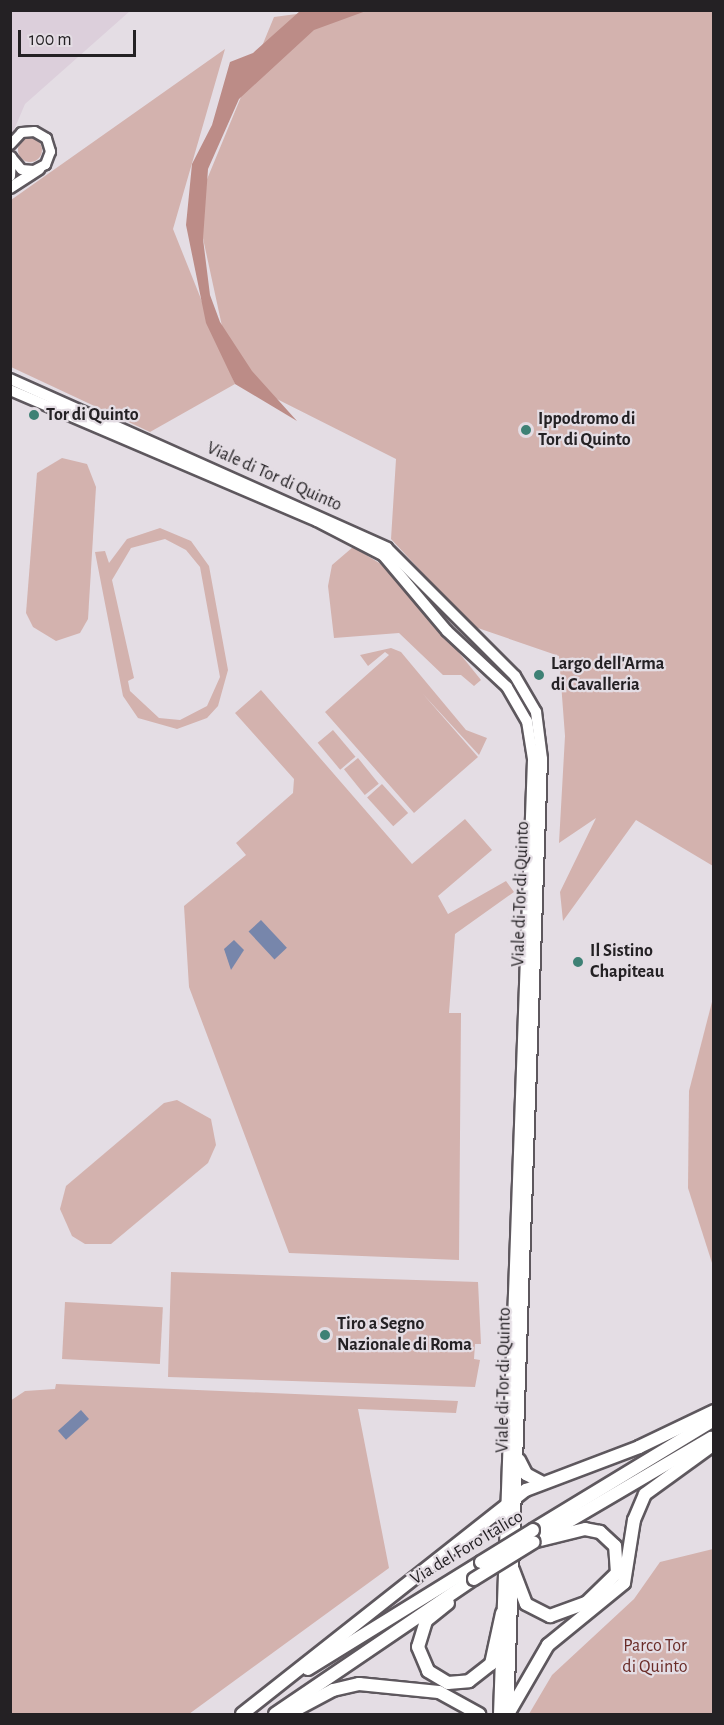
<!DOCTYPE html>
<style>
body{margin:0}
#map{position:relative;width:724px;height:1725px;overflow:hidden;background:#e4dde4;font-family:"Alegreya Sans",sans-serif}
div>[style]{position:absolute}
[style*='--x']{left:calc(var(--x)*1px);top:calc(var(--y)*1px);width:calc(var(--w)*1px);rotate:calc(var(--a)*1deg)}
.built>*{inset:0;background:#dccfdb}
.green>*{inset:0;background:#d3b2ae;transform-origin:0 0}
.round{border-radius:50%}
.forest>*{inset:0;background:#bc8c87}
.water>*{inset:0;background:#7786ab;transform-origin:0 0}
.roads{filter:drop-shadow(2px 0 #5e585e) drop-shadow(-2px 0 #5e585e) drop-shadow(0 2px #5e585e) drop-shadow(0 -2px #5e585e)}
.secondary>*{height:9px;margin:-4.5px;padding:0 4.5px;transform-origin:4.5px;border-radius:4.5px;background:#fff}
.primary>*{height:10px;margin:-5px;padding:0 5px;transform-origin:5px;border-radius:5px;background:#fff}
.highway>*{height:12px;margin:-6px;padding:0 6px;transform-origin:6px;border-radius:6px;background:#fff}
.bridges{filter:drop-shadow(2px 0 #5e585e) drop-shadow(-2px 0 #5e585e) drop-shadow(0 2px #5e585e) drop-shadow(0 -2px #5e585e)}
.highway-bridge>*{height:12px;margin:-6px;padding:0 6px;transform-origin:6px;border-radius:6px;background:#fff}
.dots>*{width:16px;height:16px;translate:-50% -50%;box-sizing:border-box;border:3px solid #e4dde4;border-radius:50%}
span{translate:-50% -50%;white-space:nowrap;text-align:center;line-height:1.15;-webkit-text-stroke:4.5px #e4dde4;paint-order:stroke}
.poi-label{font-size:18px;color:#242124;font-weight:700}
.left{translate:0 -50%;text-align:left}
.street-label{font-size:18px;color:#242124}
.park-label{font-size:18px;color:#6a2c28}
.frame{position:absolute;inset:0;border:12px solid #242124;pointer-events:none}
.scale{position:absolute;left:18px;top:30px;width:118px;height:27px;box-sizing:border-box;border:3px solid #242124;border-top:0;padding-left:8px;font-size:18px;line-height:21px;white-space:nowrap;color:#242124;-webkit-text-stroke:4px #e4dde4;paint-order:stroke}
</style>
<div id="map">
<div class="built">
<i style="clip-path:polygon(11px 11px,130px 11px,25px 104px,11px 137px)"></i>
</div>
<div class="green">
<i style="clip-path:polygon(327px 10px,713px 11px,713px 866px,636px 820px,563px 921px,560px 892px,596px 818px,559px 843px,565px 736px,559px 656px,472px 626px,391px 539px,396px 459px,233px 377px,196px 206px,274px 17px)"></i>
<i style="clip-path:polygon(225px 49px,173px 229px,235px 384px,150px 432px,11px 367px,11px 200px)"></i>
<i class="round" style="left:18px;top:138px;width:24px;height:24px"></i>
<i style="clip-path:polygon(62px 458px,87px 464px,96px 487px,88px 619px,80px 633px,56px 641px,33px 627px,26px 613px,37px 473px)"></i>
<i style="clip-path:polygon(evenodd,160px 528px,191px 541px,209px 566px,228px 670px,218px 706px,207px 718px,177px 729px,138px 718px,123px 696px,95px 552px,105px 551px,109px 563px,127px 539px,160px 528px,165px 539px,186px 550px,200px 567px,220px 677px,207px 706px,180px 720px,159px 718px,130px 691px,128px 681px,134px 678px,112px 580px,131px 548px,165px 539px)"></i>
<i style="clip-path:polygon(353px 547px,394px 572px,481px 680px,474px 686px,461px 675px,443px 675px,399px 633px,334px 638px,328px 586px,332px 565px)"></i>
<i style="clip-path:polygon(391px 648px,401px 652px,466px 730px,487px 738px,479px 755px,423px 694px,478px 757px,414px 813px,325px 712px,389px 655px,385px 652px,368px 666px,360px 655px)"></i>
<i style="clip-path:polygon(261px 690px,412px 864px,465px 819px,492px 850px,438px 896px,448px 914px,506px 881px,514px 892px,455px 934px,449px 1013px,461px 1013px,459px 1260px,289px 1253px,189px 987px,184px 906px,246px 855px,236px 843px,293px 793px,294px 779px,235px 713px)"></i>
<i style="left:333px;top:730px;width:35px;height:20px;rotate:50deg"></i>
<i style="left:358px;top:758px;width:33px;height:18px;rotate:51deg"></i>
<i style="left:382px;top:784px;width:39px;height:20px;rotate:48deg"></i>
<i style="clip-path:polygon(713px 998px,714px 998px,713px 1266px,688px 1188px,689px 1091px)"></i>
<i style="clip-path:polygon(177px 1100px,211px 1119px,216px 1145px,208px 1163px,111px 1244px,85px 1244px,72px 1236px,60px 1209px,66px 1186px,164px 1103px)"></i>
<i style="clip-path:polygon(171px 1272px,478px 1282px,481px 1344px,475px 1344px,474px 1359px,480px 1360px,475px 1387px,168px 1377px)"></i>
<i style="left:65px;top:1302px;width:98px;height:57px;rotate:3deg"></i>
<i style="clip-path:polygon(56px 1384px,458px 1401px,456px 1413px,358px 1409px,389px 1568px,189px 1714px,11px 1714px,10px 1401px,25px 1391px,55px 1389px)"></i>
<i style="clip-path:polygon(713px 1549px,713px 1714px,529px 1714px,552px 1675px,634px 1599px,660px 1562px)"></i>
</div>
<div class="forest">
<i style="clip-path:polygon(300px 11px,366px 11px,314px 30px,239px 99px,208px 169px,203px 239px,210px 295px,220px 322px,252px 371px,297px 421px,235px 384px,206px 323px,186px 225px,192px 164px,212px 125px,230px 62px,253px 53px)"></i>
</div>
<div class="water">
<i style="left:261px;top:920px;width:38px;height:17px;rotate:47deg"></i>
<i style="clip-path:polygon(234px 940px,244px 950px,231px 970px,224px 949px)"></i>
<i style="left:81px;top:1410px;width:12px;height:31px;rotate:48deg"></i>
</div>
<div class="roads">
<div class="secondary">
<i style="--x:10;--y:144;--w:16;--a:-47"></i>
<i style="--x:21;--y:132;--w:13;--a:-4"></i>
<i style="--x:34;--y:131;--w:14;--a:30"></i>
<i style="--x:46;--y:138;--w:14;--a:73"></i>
<i style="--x:50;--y:151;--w:14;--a:111"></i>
<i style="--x:45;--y:164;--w:13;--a:153"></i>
<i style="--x:33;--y:170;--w:12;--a:-175"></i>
<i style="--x:21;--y:169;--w:16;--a:-130"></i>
</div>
<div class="primary">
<i style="--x:10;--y:176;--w:19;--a:-87"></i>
<i style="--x:10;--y:188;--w:35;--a:-33"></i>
<i style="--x:10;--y:379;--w:413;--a:24.1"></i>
<i style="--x:387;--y:548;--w:181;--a:45"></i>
<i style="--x:515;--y:676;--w:42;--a:59.7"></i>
<i style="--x:536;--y:712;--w:47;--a:82.7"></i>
<i style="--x:542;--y:759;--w:956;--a:92.04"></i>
<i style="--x:10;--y:390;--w:334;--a:23.1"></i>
<i style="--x:317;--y:521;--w:74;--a:27.3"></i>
<i style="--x:383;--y:555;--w:99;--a:49.9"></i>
<i style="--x:447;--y:631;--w:82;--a:43"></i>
<i style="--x:507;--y:687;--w:39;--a:60"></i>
<i style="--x:527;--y:721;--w:39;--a:81"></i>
<i style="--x:533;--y:760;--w:955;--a:92.04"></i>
</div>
<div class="highway">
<i style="--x:519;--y:1460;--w:16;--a:63"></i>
<i style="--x:526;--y:1474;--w:17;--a:28"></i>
<i style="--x:533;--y:1530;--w:212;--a:-31.3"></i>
<i style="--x:542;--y:1537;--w:196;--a:-30.4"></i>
<i style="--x:513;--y:1570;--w:36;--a:69"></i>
<i style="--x:526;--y:1604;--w:27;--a:27"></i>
<i style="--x:550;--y:1616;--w:38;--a:-20"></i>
<i style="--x:586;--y:1603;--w:43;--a:-44.1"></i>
<i style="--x:617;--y:1573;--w:27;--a:-94"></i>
<i style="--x:615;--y:1546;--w:21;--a:-137"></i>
<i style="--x:600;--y:1532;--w:15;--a:-169"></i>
<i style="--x:585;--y:1529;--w:50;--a:166.2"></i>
<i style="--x:448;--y:1603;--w:28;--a:141"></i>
<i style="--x:426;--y:1621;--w:27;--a:107"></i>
<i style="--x:418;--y:1647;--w:26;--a:67"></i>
<i style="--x:428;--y:1671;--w:23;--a:31"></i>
<i style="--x:448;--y:1683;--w:21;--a:-5"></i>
<i style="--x:469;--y:1681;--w:28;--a:-38"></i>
<i style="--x:491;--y:1664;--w:52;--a:-77.8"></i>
<i style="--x:308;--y:1669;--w:203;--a:-31.7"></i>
<i style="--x:242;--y:1714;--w:362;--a:-38.3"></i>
<i style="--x:526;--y:1490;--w:121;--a:-20.8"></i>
<i style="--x:639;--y:1447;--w:83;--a:-25.6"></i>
<i style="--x:275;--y:1714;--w:240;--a:-34.2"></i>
<i style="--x:288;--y:1714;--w:51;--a:-28.1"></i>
<i style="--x:333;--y:1690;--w:27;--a:-13"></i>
<i style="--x:359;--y:1684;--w:80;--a:5.7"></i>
<i style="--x:439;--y:1692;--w:46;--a:28.8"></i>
<i style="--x:508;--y:1714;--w:80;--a:-59.9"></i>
<i style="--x:548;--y:1645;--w:98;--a:-39.2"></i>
<i style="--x:624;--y:1583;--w:64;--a:-81"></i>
<i style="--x:634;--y:1520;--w:28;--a:-67"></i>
<i style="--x:645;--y:1494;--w:85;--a:-35.9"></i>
</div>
</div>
<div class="bridges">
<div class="highway-bridge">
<i style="--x:481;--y:1562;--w:61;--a:-31.6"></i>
<i style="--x:474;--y:1579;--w:70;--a:-31.7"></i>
</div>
</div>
<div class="dots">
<i style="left:34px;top:415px;background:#3e8175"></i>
<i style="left:526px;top:430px;background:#3e8175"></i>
<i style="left:539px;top:675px;background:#3e8175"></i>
<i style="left:578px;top:962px;background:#3e8175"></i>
<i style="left:325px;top:1335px;background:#3e8175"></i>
</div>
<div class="poi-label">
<span class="left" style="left:46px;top:415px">Tor di Quinto</span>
<span class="left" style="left:538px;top:430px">Ippodromo di<br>Tor di Quinto</span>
<span class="left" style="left:551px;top:675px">Largo dell'Arma<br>di Cavalleria</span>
<span class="left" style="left:590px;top:962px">Il Sistino<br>Chapiteau</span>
<span class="left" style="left:337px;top:1335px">Tiro a Segno<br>Nazionale di Roma</span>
</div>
<div class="street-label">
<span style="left:274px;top:477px;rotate:24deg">Viale di Tor di Quinto</span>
<span style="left:521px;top:894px;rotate:-88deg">Viale di Tor di Quinto</span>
<span style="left:504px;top:1380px;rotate:-89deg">Viale di Tor di Quinto</span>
<span style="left:467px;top:1548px;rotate:-31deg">Via del Foro Italico</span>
</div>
<div class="park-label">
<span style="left:655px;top:1657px">Parco Tor<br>di Quinto</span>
</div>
<div class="frame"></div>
<div class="scale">100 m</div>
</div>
